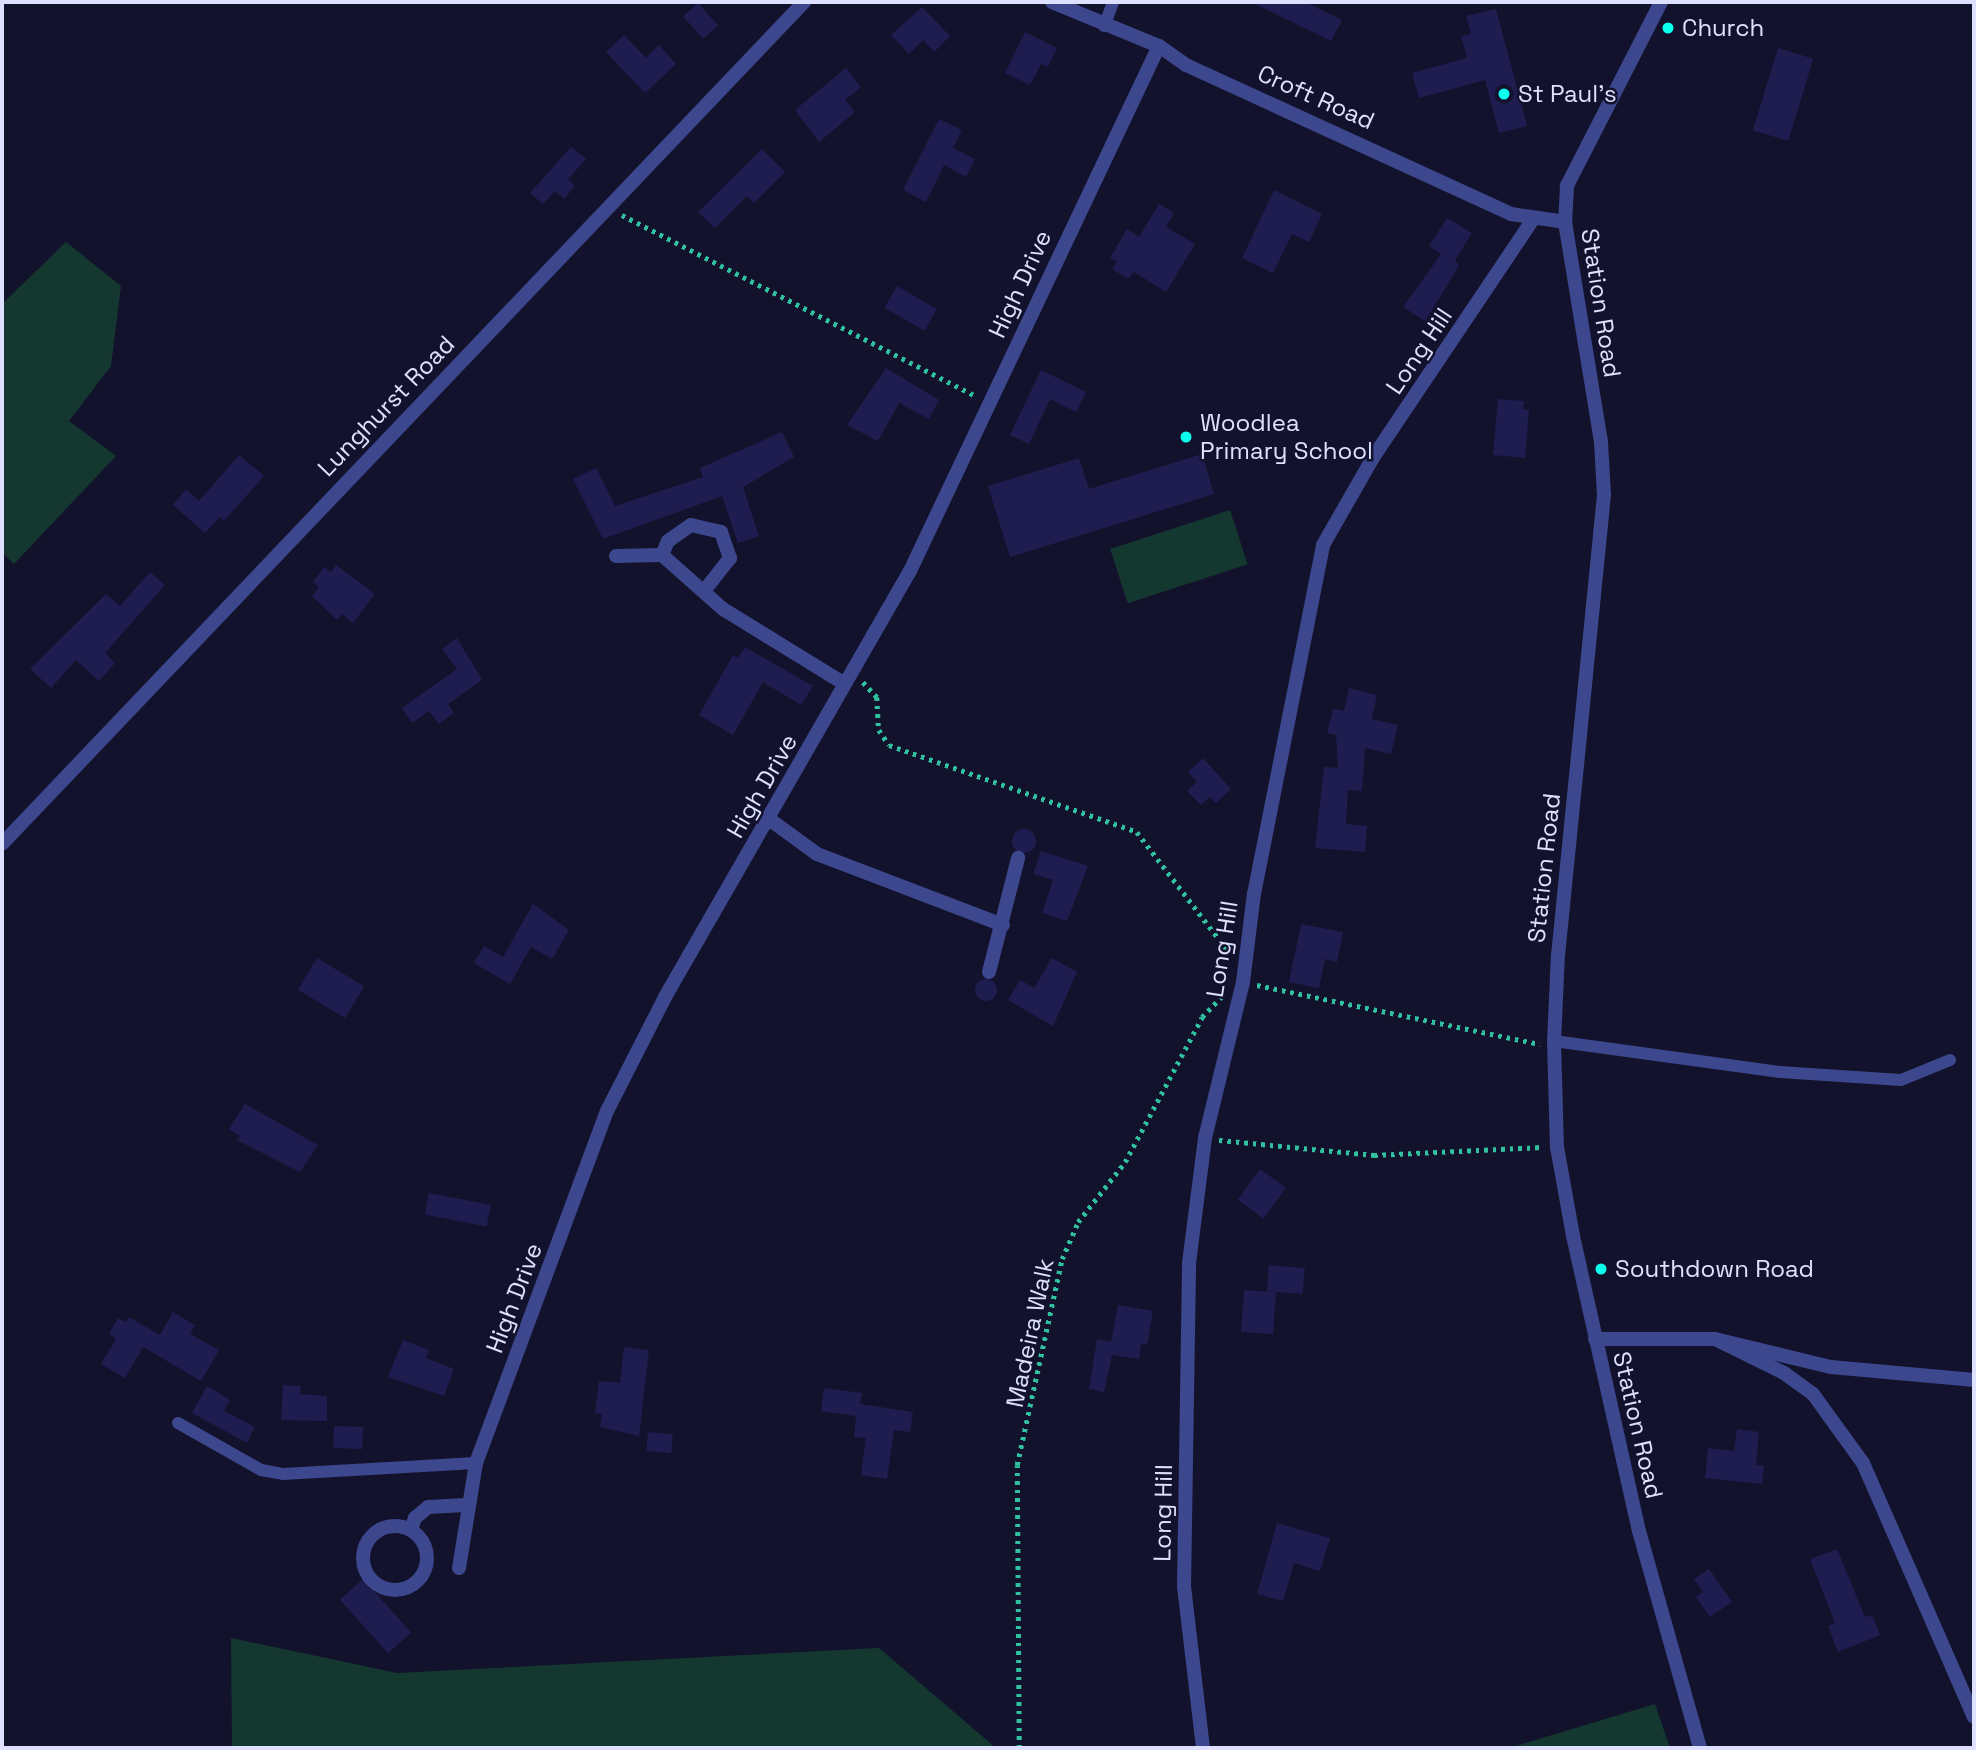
<!DOCTYPE html>
<style>
body{margin:0}
#map{position:relative;width:1976px;height:1750px;overflow:hidden;background:#12122d;font-family:"Space Grotesk",sans-serif}
div>[style]{position:absolute}
[style*='--x']{left:calc(var(--x)*1px);top:calc(var(--y)*1px);width:calc(var(--w)*1px);rotate:calc(var(--a)*1deg)}
.green>*{inset:0;background:#143830;transform-origin:0 0}
.building>*{inset:0;background:#1f1d4f;transform-origin:0 0}
.round{border-radius:50%}
.path>*{height:4.5px;margin-top:-2.25px;transform-origin:0;background:repeating-linear-gradient(90deg,#30c19f 0 3.5px,transparent 0 8.5px)}
.service>*{height:12px;margin:-6px;padding:0 6px;transform-origin:6px;border-radius:6px;background:#3c478d}
.minor>*{height:14px;margin:-7px;padding:0 7px;transform-origin:7px;border-radius:7px;background:#3c478d}
.minor>.ring{margin:-7px;padding:0;box-sizing:content-box;background:none;border:14px solid #3c478d;border-radius:50%}
.tertiary>*{height:14px;margin:-7px;padding:0 7px;transform-origin:7px;border-radius:7px;background:#3c478d}
.dots>*{width:19px;height:19px;translate:-50% -50%;box-sizing:border-box;border:4px solid #12122d;border-radius:50%}
span{translate:-50% -50%;white-space:nowrap;text-align:center;line-height:1.15;-webkit-text-stroke:5px #12122d;paint-order:stroke}
.poi-label{font-size:24px;color:#dee0ff}
.left{translate:0 -50%;text-align:left}
.street-label{font-size:24px;color:#dee0ff}
.frame{position:absolute;inset:0;border:4px solid #dee0ff;pointer-events:none}
</style>
<div id="map">
<div class="green">
<i style="clip-path:polygon(66px 242px,121px 286px,111px 366px,69px 421px,116px 456px,14px 564px,2px 552px,2px 304px)"></i>
<i style="left:1230px;top:510px;width:57px;height:126px;rotate:72deg"></i>
<i style="clip-path:polygon(231px 1638px,397px 1673px,879px 1648px,996px 1748px,232px 1748px)"></i>
<i style="clip-path:polygon(1655px 1704px,1670px 1748px,1509px 1748px)"></i>
</div>
<div class="building">
<i style="clip-path:polygon(1251px 2px,1305px 2px,1342px 20px,1331px 41px)"></i>
<i style="left:698px;top:3px;width:30px;height:20px;rotate:48deg"></i>
<i style="clip-path:polygon(922px 7px,950px 36px,934px 52px,923px 40px,909px 54px,891px 35px)"></i>
<i style="clip-path:polygon(1496px 9px,1527px 126px,1499px 133px,1485px 80px,1419px 98px,1412px 73px,1467px 58px,1461px 36px,1471px 34px,1466px 16px)"></i>
<i style="clip-path:polygon(1025px 32px,1057px 48px,1048px 67px,1041px 64px,1030px 85px,1005px 73px)"></i>
<i style="clip-path:polygon(624px 35px,646px 58px,659px 45px,676px 64px,645px 93px,606px 52px)"></i>
<i style="left:1778px;top:48px;width:37px;height:86px;rotate:17deg"></i>
<i style="clip-path:polygon(846px 68px,861px 87px,845px 100px,855px 112px,819px 142px,795px 110px)"></i>
<i style="clip-path:polygon(939px 119px,962px 130px,953px 148px,975px 159px,966px 177px,944px 165px,926px 202px,903px 190px)"></i>
<i style="clip-path:polygon(571px 147px,586px 159px,568px 179px,575px 186px,564px 199px,555px 191px,543px 204px,530px 193px)"></i>
<i style="clip-path:polygon(762px 149px,785px 172px,754px 203px,747px 196px,715px 228px,698px 212px)"></i>
<i style="clip-path:polygon(1274px 190px,1322px 214px,1309px 242px,1292px 234px,1273px 273px,1242px 258px)"></i>
<i style="clip-path:polygon(1159px 204px,1174px 213px,1166px 227px,1195px 244px,1166px 292px,1134px 272px,1128px 279px,1112px 269px,1117px 262px,1110px 258px,1127px 229px,1139px 237px)"></i>
<i style="clip-path:polygon(1447px 218px,1472px 233px,1455px 260px,1459px 266px,1425px 321px,1403px 307px,1441px 254px,1429px 246px)"></i>
<i style="left:897px;top:286px;width:46px;height:25px;rotate:30deg"></i>
<i style="clip-path:polygon(886px 368px,939px 400px,929px 419px,899px 403px,878px 441px,847px 425px)"></i>
<i style="clip-path:polygon(1041px 370px,1086px 392px,1076px 412px,1050px 399px,1029px 444px,1010px 435px)"></i>
<i style="clip-path:polygon(1498px 399px,1524px 401px,1523px 409px,1529px 410px,1525px 458px,1493px 455px)"></i>
<i style="clip-path:polygon(782px 432px,794px 457px,743px 487px,759px 536px,738px 543px,722px 496px,603px 539px,573px 479px,596px 468px,615px 506px,703px 477px,700px 468px)"></i>
<i style="clip-path:polygon(1202px 454px,1214px 494px,1010px 557px,988px 486px,1079px 458px,1089px 489px)"></i>
<i style="clip-path:polygon(239px 455px,264px 476px,224px 521px,220px 517px,205px 533px,173px 505px,186px 489px,199px 501px)"></i>
<i style="clip-path:polygon(336px 565px,375px 594px,353px 623px,342px 614px,337px 620px,312px 596px,319px 587px,313px 582px,324px 567px,331px 572px)"></i>
<i style="clip-path:polygon(150px 572px,165px 585px,105px 653px,115px 663px,99px 681px,76px 660px,51px 688px,30px 669px,106px 594px,120px 606px)"></i>
<i style="clip-path:polygon(457px 638px,482px 680px,448px 704px,454px 713px,439px 724px,429px 711px,412px 723px,402px 708px,457px 669px,442px 649px)"></i>
<i style="clip-path:polygon(745px 647px,813px 686px,801px 705px,763px 682px,733px 735px,699px 715px,733px 655px,738px 658px)"></i>
<i style="clip-path:polygon(1349px 688px,1377px 695px,1372px 719px,1398px 725px,1391px 754px,1365px 748px,1362px 791px,1348px 790px,1346px 824px,1367px 826px,1365px 852px,1315px 848px,1324px 767px,1338px 768px,1336px 735px,1327px 733px,1333px 709px,1344px 711px)"></i>
<i style="clip-path:polygon(1203px 758px,1231px 789px,1216px 803px,1210px 797px,1201px 805px,1187px 791px,1197px 782px,1188px 772px)"></i>
<i class="round" style="left:1012px;top:829px;width:24px;height:24px"></i>
<i style="clip-path:polygon(1041px 851px,1088px 866px,1067px 921px,1042px 913px,1053px 880px,1033px 874px)"></i>
<i style="clip-path:polygon(533px 904px,569px 930px,552px 959px,531px 947px,510px 984px,474px 963px,484px 946px,503px 957px)"></i>
<i style="clip-path:polygon(1301px 924px,1343px 932px,1337px 962px,1325px 959px,1319px 988px,1289px 982px)"></i>
<i style="left:317px;top:958px;width:55px;height:37px;rotate:31deg"></i>
<i style="clip-path:polygon(1052px 958px,1077px 972px,1053px 1026px,1008px 1000px,1020px 980px,1034px 988px)"></i>
<i class="round" style="left:975px;top:979px;width:22px;height:22px"></i>
<i style="clip-path:polygon(245px 1104px,318px 1145px,300px 1172px,237px 1140px,240px 1136px,229px 1129px)"></i>
<i style="left:1260px;top:1169px;width:32px;height:38px;rotate:36deg"></i>
<i style="left:429px;top:1193px;width:63px;height:22px;rotate:11deg"></i>
<i style="left:1269px;top:1265px;width:36px;height:26px;rotate:5deg"></i>
<i style="left:1244px;top:1290px;width:32px;height:42px;rotate:4deg"></i>
<i style="clip-path:polygon(1118px 1305px,1153px 1311px,1147px 1345px,1141px 1344px,1139px 1359px,1112px 1355px,1104px 1392px,1089px 1389px,1097px 1339px,1111px 1342px)"></i>
<i style="clip-path:polygon(173px 1312px,195px 1325px,190px 1334px,219px 1350px,201px 1381px,143px 1347px,125px 1378px,101px 1364px,116px 1339px,109px 1334px,118px 1318px,126px 1322px,129px 1317px,160px 1335px)"></i>
<i style="clip-path:polygon(403px 1340px,429px 1350px,426px 1358px,454px 1369px,444px 1396px,388px 1377px)"></i>
<i style="clip-path:polygon(624px 1347px,649px 1350px,639px 1436px,600px 1427px,602px 1414px,595px 1413px,599px 1381px,620px 1383px)"></i>
<i style="clip-path:polygon(283px 1385px,301px 1386px,300px 1394px,327px 1396px,327px 1421px,281px 1420px)"></i>
<i style="clip-path:polygon(207px 1386px,230px 1400px,224px 1411px,255px 1427px,247px 1443px,192px 1413px)"></i>
<i style="clip-path:polygon(824px 1388px,862px 1393px,860px 1404px,913px 1412px,910px 1432px,894px 1430px,887px 1479px,861px 1475px,866px 1438px,854px 1437px,856px 1416px,821px 1411px)"></i>
<i style="left:334px;top:1426px;width:29px;height:22px;rotate:2deg"></i>
<i style="clip-path:polygon(1737px 1429px,1759px 1432px,1756px 1465px,1764px 1466px,1762px 1484px,1705px 1478px,1708px 1448px,1734px 1451px)"></i>
<i style="left:648px;top:1432px;width:25px;height:19px;rotate:5deg"></i>
<i style="clip-path:polygon(1277px 1523px,1330px 1538px,1320px 1571px,1294px 1563px,1283px 1601px,1257px 1594px)"></i>
<i style="clip-path:polygon(1837px 1549px,1865px 1617px,1872px 1615px,1880px 1635px,1838px 1652px,1828px 1626px,1835px 1623px,1810px 1559px)"></i>
<i style="clip-path:polygon(1709px 1569px,1732px 1602px,1710px 1617px,1696px 1597px,1703px 1592px,1694px 1579px)"></i>
<i style="left:363px;top:1579px;width:72px;height:31px;rotate:48deg"></i>
</div>
<div class="path">
<i style="--x:622;--y:215;--w:398;--a:27.1"></i>
<i style="--x:863;--y:682;--w:21;--a:47"></i>
<i style="--x:877;--y:697;--w:33;--a:87"></i>
<i style="--x:879;--y:730;--w:18;--a:56"></i>
<i style="--x:889;--y:745;--w:263;--a:19.3"></i>
<i style="--x:1137;--y:832;--w:150;--a:52.6"></i>
<i style="--x:1257;--y:985;--w:289;--a:11.8"></i>
<i style="--x:1219;--y:1140;--w:156;--a:5.5"></i>
<i style="--x:1374;--y:1155;--w:168;--a:-2.7"></i>
<i style="--x:1019;--y:1748;--w:283;--a:-90.4"></i>
<i style="--x:1017;--y:1465;--w:211;--a:-77.7"></i>
<i style="--x:1062;--y:1259;--w:40;--a:-66.6"></i>
<i style="--x:1078;--y:1222;--w:76;--a:-51.9"></i>
<i style="--x:1125;--y:1162;--w:164;--a:-62"></i>
<i style="--x:1202;--y:1017;--w:29;--a:-46"></i>
</div>
<div class="service">
<i style="--x:1104;--y:26;--w:26;--a:-69"></i>
<i style="--x:1554;--y:1041;--w:228;--a:7.8"></i>
<i style="--x:1780;--y:1072;--w:121;--a:3.8"></i>
<i style="--x:1901;--y:1080;--w:53;--a:-22.2"></i>
<i style="--x:178;--y:1423;--w:95;--a:29.5"></i>
<i style="--x:261;--y:1470;--w:22;--a:10"></i>
<i style="--x:283;--y:1474;--w:193;--a:-3.3"></i>
</div>
<div class="minor">
<i style="--x:1052;--y:2;--w:116;--a:22.4"></i>
<i style="--x:1159;--y:46;--w:33;--a:35"></i>
<i style="--x:1186;--y:65;--w:358;--a:24.6"></i>
<i style="--x:1511;--y:214;--w:55;--a:8.4"></i>
<i style="--x:662;--y:555;--w:15;--a:-67"></i>
<i style="--x:668;--y:541;--w:28;--a:-35"></i>
<i style="--x:691;--y:525;--w:31;--a:13"></i>
<i style="--x:721;--y:532;--w:28;--a:71"></i>
<i style="--x:730;--y:558;--w:42;--a:128.2"></i>
<i style="--x:616;--y:556;--w:46;--a:-1.2"></i>
<i style="--x:662;--y:555;--w:81;--a:41.5"></i>
<i style="--x:723;--y:609;--w:143;--a:31.6"></i>
<i style="--x:769;--y:819;--w:59;--a:36.1"></i>
<i style="--x:817;--y:854;--w:199;--a:20.9"></i>
<i style="--x:2;--y:844;--w:1163;--a:-46.39"></i>
<i style="--x:989;--y:972;--w:118;--a:-75.7"></i>
<i style="--x:1595;--y:1339;--w:120;--a:0"></i>
<i style="--x:1715;--y:1339;--w:119;--a:13.6"></i>
<i style="--x:1831;--y:1367;--w:144;--a:5.2"></i>
<i style="--x:1715;--y:1339;--w:77;--a:26.2"></i>
<i style="--x:1784;--y:1373;--w:36;--a:36"></i>
<i style="--x:1813;--y:1394;--w:85;--a:54.1"></i>
<i style="--x:1863;--y:1463;--w:277;--a:66.4"></i>
<i class="ring" style="left:363px;top:1526px;width:50px;height:50px"></i>
<i style="--x:411;--y:1530;--w:13;--a:-72"></i>
<i style="--x:415;--y:1518;--w:17;--a:-40"></i>
<i style="--x:428;--y:1507;--w:38;--a:-3"></i>
<i style="--x:459;--y:1568;--w:106;--a:-80.8"></i>
<i style="--x:476;--y:1463;--w:376;--a:-69.6"></i>
<i style="--x:607;--y:1111;--w:128;--a:-63"></i>
<i style="--x:665;--y:997;--w:491;--a:-60.1"></i>
<i style="--x:910;--y:571;--w:581;--a:-64.63"></i>
<i style="--x:1203;--y:1748;--w:162;--a:-96.7"></i>
<i style="--x:1184;--y:1587;--w:324;--a:-89.1"></i>
<i style="--x:1189;--y:1263;--w:126;--a:-82.7"></i>
<i style="--x:1205;--y:1138;--w:161;--a:-76.3"></i>
<i style="--x:1243;--y:982;--w:89;--a:-82.9"></i>
<i style="--x:1254;--y:894;--w:356;--a:-78.8"></i>
<i style="--x:1323;--y:545;--w:103;--a:-60.2"></i>
<i style="--x:1374;--y:456;--w:285;--a:-56.1"></i>
</div>
<div class="tertiary">
<i style="--x:1661;--y:2;--w:207;--a:117.1"></i>
<i style="--x:1567;--y:186;--w:36;--a:93"></i>
<i style="--x:1565;--y:222;--w:223;--a:80.7"></i>
<i style="--x:1601;--y:442;--w:53;--a:86.8"></i>
<i style="--x:1604;--y:495;--w:461;--a:95.7"></i>
<i style="--x:1558;--y:954;--w:87;--a:92.6"></i>
<i style="--x:1554;--y:1041;--w:106;--a:88.4"></i>
<i style="--x:1557;--y:1147;--w:90;--a:79.8"></i>
<i style="--x:1573;--y:1236;--w:302;--a:77.4"></i>
<i style="--x:1639;--y:1531;--w:225;--a:74.3"></i>
</div>
<div class="dots">
<i style="left:1668px;top:28px;background:#0affed"></i>
<i style="left:1504px;top:94px;background:#0affed"></i>
<i style="left:1186px;top:437px;background:#0affed"></i>
<i style="left:1601px;top:1269px;background:#0affed"></i>
</div>
<div class="poi-label">
<span class="left" style="left:1682px;top:28px">Church</span>
<span class="left" style="left:1518px;top:94px">St Paul's</span>
<span class="left" style="left:1200px;top:437px">Woodlea<br>Primary School</span>
<span class="left" style="left:1615px;top:1269px">Southdown Road</span>
</div>
<div class="street-label">
<span style="left:1316px;top:97px;rotate:24deg">Croft Road</span>
<span style="left:1020px;top:284px;rotate:-65deg">High Drive</span>
<span style="left:1601px;top:303px;rotate:81deg">Station Road</span>
<span style="left:1419px;top:351px;rotate:-56deg">Long Hill</span>
<span style="left:386px;top:406px;rotate:-46deg">Lunghurst Road</span>
<span style="left:762px;top:786px;rotate:-60deg">High Drive</span>
<span style="left:1544px;top:868px;rotate:-84deg">Station Road</span>
<span style="left:1222px;top:949px;rotate:-81deg">Long Hill</span>
<span style="left:514px;top:1298px;rotate:-69deg">High Drive</span>
<span style="left:1030px;top:1333px;rotate:-78deg">Madeira Walk</span>
<span style="left:1638px;top:1425px;rotate:77deg">Station Road</span>
<span style="left:1163px;top:1513px;rotate:-89deg">Long Hill</span>
</div>
<div class="frame"></div>
</div>
